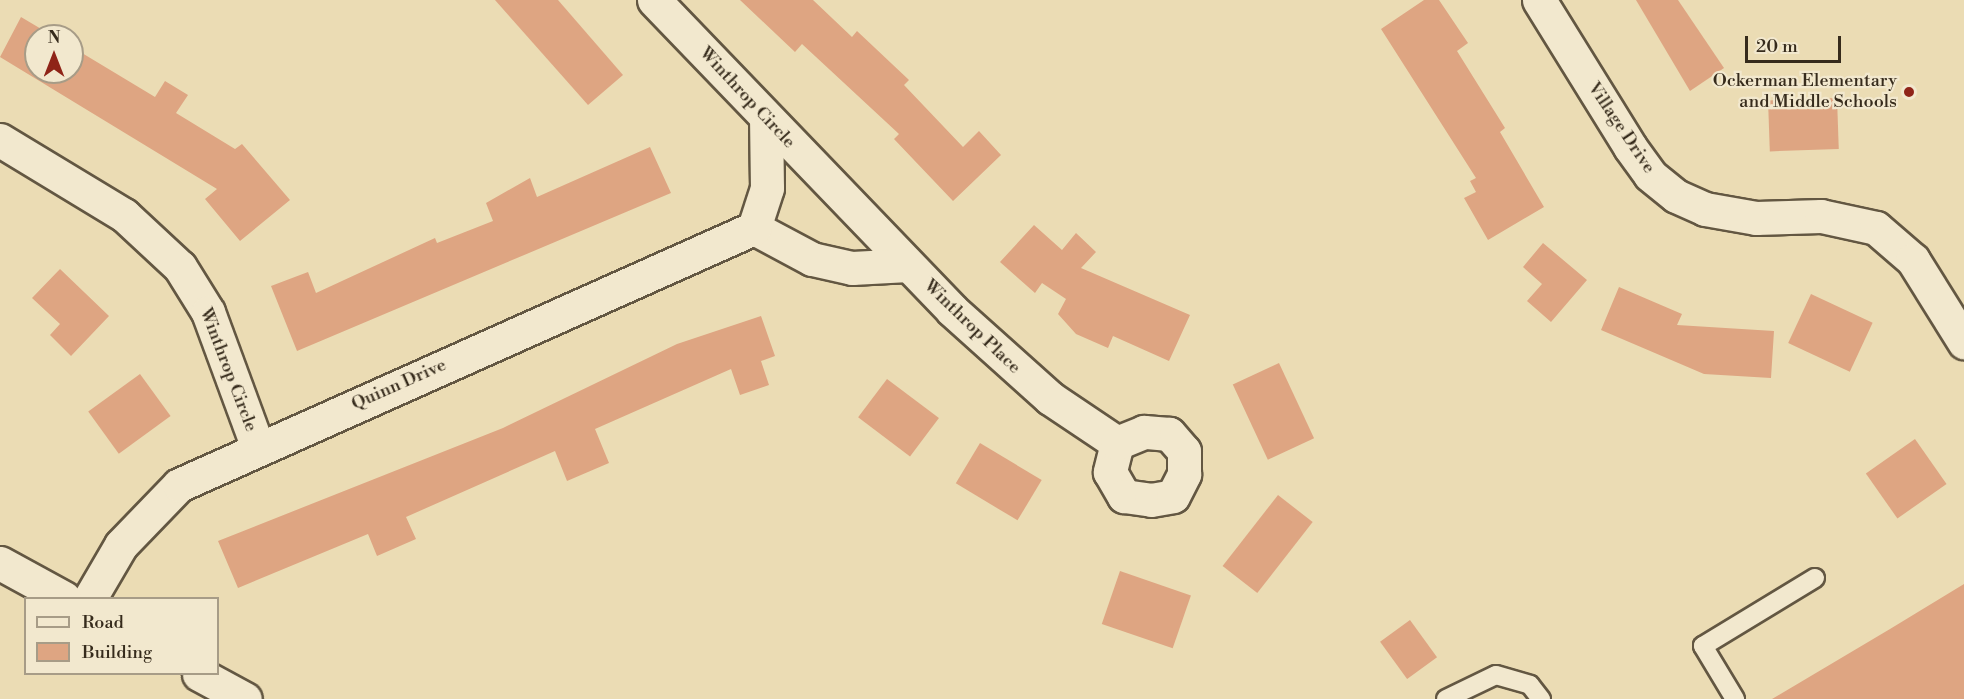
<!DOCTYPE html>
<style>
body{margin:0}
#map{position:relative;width:1964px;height:699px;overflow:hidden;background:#ebdcb4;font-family:"Libre Bodoni",serif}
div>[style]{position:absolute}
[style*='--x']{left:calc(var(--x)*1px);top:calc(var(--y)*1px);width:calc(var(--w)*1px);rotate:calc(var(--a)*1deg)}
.building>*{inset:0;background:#dea582;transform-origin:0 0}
.roads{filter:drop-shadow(2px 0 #635742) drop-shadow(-2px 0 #635742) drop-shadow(0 2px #635742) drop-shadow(0 -2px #635742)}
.service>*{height:18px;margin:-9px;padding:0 9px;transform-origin:9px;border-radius:9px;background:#f2e8ce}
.minor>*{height:33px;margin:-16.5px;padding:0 16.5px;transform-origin:16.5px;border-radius:16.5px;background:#f2e8ce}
.secondary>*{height:33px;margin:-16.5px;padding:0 16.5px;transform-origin:16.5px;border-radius:16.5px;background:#f2e8ce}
.dots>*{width:16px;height:16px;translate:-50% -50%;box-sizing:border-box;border:3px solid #f2e8ce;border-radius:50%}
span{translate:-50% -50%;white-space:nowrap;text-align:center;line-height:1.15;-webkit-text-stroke:4.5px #f2e8ce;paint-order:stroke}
.poi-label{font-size:18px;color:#362b1c}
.right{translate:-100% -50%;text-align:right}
.street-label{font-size:18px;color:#362b1c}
.legend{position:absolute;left:24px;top:597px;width:195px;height:78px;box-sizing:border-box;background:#f2e8ce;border:2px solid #a79c87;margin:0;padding:8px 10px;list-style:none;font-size:18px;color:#362b1c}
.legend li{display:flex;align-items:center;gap:12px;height:30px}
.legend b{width:30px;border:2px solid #a79c87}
.north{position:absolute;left:24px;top:24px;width:60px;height:60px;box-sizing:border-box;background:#f2e8ce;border:2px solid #a79c87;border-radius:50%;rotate:0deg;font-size:16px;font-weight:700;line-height:24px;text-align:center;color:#362b1c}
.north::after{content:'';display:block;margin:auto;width:21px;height:27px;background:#8f2418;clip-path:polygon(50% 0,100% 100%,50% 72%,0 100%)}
.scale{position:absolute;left:1745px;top:36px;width:96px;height:27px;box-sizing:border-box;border:3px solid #362b1c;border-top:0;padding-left:8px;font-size:18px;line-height:21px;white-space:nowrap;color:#362b1c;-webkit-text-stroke:4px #f2e8ce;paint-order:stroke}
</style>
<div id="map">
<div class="building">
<i style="clip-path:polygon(495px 0,558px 0,623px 75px,588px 105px)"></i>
<i style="clip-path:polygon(740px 0,813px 0,852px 37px,857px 31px,909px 80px,904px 85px,963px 147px,979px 131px,1001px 155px,953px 201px,894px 139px,899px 134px,802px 44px,795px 52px)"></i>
<i style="clip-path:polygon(1424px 0,1439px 0,1468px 43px,1457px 51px,1505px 128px,1500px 132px,1544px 207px,1488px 240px,1464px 198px,1476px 192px,1470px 181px,1476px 178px,1381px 29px)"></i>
<i style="clip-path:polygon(1636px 0,1678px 0,1724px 68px,1690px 91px)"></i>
<i style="clip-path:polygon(21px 17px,53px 36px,36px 36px,36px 72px,72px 72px,72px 47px,155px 97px,165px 81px,188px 95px,176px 113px,235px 149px,242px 144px,290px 200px,240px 241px,205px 199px,217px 189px,0 57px)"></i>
<i style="left:1837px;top:98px;width:51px;height:69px;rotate:88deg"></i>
<i style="clip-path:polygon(650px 147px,671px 193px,297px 351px,271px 286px,308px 272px,316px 293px,435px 238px,437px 243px,493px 221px,486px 203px,530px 178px,537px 197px)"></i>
<i style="clip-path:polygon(1034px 225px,1062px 250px,1076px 233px,1096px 252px,1081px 268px,1190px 315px,1169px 361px,1113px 336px,1108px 348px,1076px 334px,1058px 314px,1066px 299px,1042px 283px,1035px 293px,1000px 262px)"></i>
<i style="clip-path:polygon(1543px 243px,1587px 280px,1551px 322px,1527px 301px,1542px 284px,1523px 267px)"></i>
<i style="clip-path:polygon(60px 269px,109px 316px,71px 356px,50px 335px,60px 324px,32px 298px)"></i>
<i style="clip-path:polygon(1619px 287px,1682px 314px,1677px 325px,1774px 331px,1771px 378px,1704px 374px,1601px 330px)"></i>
<i style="left:1811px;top:294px;width:68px;height:54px;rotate:25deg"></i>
<i style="clip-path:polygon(761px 316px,775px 356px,761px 361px,769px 385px,740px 395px,731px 369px,595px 429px,609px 463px,567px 481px,555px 451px,406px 517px,416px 539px,377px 556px,368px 534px,238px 588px,218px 541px,503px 428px,677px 344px)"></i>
<i style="left:1279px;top:363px;width:83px;height:51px;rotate:65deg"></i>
<i style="left:140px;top:374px;width:52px;height:64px;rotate:54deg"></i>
<i style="left:887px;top:379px;width:65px;height:48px;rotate:37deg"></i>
<i style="left:1915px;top:439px;width:55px;height:60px;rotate:55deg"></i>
<i style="left:980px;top:443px;width:72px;height:47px;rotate:31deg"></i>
<i style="left:1278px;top:495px;width:44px;height:90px;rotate:38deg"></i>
<i style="left:1120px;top:571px;width:75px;height:56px;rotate:19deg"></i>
<i style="clip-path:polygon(1964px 584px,1964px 699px,1772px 699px,1890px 629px)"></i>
<i style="left:1410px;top:620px;width:46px;height:37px;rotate:54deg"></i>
</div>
<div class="roads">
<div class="service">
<i style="--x:1446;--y:699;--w:55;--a:-25.6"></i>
<i style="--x:1496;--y:675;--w:35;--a:16"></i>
<i style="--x:1530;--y:685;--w:18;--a:52"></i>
<i style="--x:1735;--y:699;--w:62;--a:-121.1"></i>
<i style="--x:1703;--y:646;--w:131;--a:-31.3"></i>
</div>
<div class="minor">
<i style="--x:654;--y:0;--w:430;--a:46.1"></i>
<i style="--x:952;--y:310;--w:132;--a:41.9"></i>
<i style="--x:1050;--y:398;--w:81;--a:33.9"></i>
<i style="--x:1117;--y:443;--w:30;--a:104"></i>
<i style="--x:1110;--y:472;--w:28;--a:60"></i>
<i style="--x:1124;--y:496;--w:27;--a:8"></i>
<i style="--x:1151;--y:500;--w:22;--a:-10"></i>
<i style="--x:1173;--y:496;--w:25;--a:-63"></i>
<i style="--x:1184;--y:474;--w:23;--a:-90"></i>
<i style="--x:1184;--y:451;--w:23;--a:-131"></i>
<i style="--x:1169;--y:434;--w:25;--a:-175"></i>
<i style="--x:1144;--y:432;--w:29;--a:158"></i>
<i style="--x:1539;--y:0;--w:173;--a:58.2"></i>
<i style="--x:1630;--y:147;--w:34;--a:54"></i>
<i style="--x:1650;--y:175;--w:33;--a:39"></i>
<i style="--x:1676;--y:196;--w:32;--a:24"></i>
<i style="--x:1705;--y:209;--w:52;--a:10"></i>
<i style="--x:1756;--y:218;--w:65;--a:-1.8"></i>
<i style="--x:1821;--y:216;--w:56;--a:12.3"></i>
<i style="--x:1876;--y:228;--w:49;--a:40.9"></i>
<i style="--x:1913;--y:260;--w:97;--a:58.1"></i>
<i style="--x:0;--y:140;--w:145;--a:31.2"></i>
<i style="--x:124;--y:215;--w:76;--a:42.9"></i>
<i style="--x:180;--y:267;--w:53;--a:58.1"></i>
<i style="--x:208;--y:312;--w:145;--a:69.8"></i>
<i style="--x:754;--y:228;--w:66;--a:28.1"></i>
<i style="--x:812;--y:259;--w:41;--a:12.7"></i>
<i style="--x:852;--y:268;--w:56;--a:-3.1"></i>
<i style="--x:90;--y:598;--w:61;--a:-59.7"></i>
<i style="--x:121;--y:545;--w:83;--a:-46"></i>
<i style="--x:179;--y:485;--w:630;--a:-24.08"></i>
<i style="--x:754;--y:228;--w:42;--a:-72"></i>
<i style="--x:767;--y:188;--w:70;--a:-90.8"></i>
</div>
<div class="secondary">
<i style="--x:0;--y:563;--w:73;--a:28.7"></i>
<i style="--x:199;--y:674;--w:52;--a:28.5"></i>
</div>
</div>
<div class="dots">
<i style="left:1909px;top:92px;background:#8f2418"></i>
</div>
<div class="poi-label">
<span class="right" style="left:1897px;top:92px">Ockerman Elementary<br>and Middle Schools</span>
</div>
<div class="street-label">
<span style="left:747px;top:98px;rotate:47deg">Winthrop Circle</span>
<span style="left:1621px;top:128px;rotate:56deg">Village Drive</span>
<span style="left:972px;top:327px;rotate:44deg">Winthrop Place</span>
<span style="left:228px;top:370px;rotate:69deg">Winthrop Circle</span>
<span style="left:399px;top:385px;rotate:-24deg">Quinn Drive</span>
</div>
<ul class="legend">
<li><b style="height:8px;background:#f2e8ce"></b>Road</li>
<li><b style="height:16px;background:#dea582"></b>Building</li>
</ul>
<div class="north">N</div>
<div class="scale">20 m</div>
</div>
